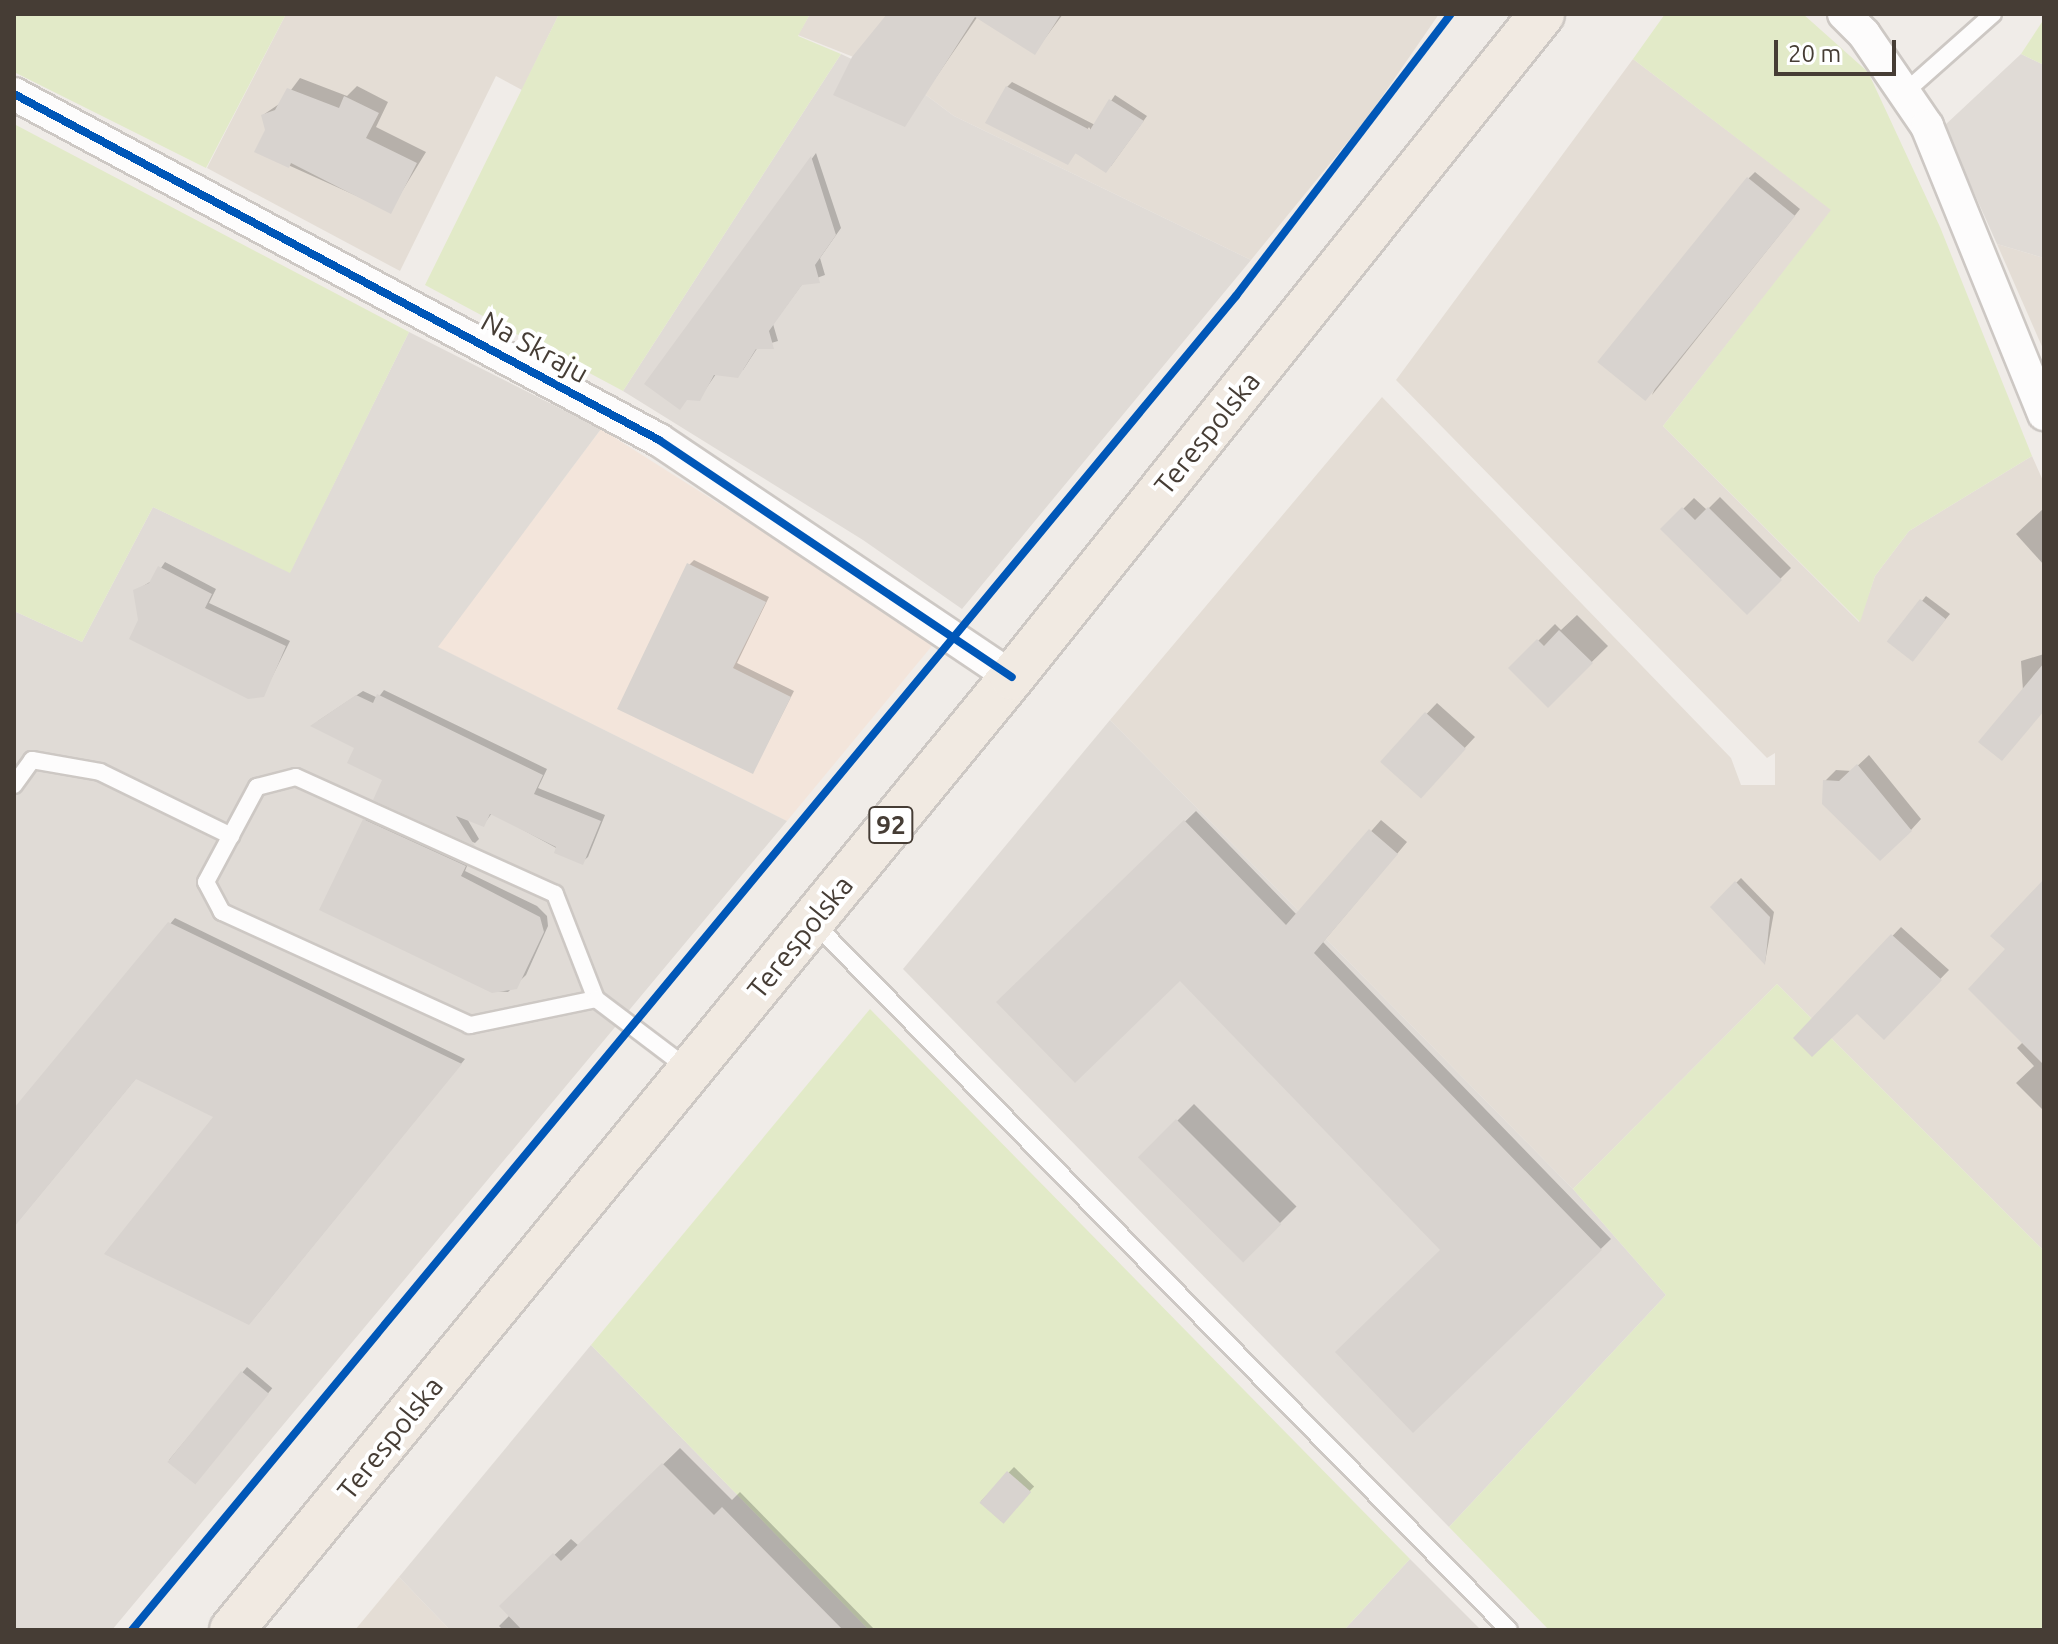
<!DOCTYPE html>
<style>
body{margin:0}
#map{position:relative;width:2058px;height:1644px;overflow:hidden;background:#f0ece8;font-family:Ubuntu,sans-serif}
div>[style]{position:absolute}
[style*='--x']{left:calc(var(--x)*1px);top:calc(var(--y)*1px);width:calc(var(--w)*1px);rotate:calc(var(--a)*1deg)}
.residential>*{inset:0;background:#e4ddd5}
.commercial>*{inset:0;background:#f3e5db}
.industrial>*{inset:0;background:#e0dbd6}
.green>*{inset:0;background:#e2eac8}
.shadow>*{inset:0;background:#0003;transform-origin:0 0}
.building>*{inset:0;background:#d8d3cf;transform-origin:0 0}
.roads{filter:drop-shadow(2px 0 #cdc8c4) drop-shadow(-2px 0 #cdc8c4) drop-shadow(0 2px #cdc8c4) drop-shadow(0 -2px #cdc8c4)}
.lane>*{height:16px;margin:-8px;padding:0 8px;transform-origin:8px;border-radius:8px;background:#fdfcfc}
.street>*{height:32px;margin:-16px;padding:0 16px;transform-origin:16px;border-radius:16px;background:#fdfcfc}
.primary>*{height:44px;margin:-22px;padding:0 22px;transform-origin:22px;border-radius:22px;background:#f1eae2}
.cycleway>*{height:8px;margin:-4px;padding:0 4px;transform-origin:4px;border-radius:4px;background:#0057b8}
span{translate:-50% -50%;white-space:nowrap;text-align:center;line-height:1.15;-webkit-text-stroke:8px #fff;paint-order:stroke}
.shield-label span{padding:2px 6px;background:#fff;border:2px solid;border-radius:6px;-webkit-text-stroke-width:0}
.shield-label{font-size:26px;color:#463d35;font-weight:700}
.street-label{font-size:28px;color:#463d35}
.frame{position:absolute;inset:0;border:16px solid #463d35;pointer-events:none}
.scale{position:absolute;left:1774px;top:40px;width:122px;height:36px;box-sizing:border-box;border:4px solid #463d35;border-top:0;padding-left:10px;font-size:24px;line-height:28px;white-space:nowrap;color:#463d35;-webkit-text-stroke:6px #fff;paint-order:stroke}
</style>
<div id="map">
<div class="residential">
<i style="clip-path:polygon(286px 14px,559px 14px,522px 90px,496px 76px,400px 271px,207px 168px)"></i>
<i style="clip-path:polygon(810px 14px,1439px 14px,1368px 117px,1251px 260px,954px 116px,922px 92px,856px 58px,798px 35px)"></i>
<i style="clip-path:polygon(1633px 59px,1832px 210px,1663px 426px,1859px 622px,1875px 576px,1909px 531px,2032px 456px,2044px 483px,2044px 1251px,1777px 984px,1573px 1189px,1110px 720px,1382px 397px,1731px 758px,1741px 785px,1775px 785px,1775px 753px,1767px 758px,1396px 380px)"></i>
<i style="clip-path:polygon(1997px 244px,2044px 258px,2044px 351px)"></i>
<i style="clip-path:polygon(399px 1577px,450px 1630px,355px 1630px)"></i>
</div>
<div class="commercial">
<i style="clip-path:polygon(601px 429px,936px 641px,787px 821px,437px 647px)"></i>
</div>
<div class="industrial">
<i style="clip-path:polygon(841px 54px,922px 92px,954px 116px,1251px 260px,962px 609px,863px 540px,623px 391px)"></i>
<i style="clip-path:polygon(2021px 54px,2044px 65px,2044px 258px,1997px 244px,1944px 126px)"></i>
<i style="clip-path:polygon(409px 332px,601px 429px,438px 647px,787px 821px,112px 1630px,14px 1630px,14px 611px,82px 642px,153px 507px,290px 572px)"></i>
<i style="clip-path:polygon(1110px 720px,1573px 1189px,1666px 1295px,1449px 1527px,903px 969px)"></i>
<i style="clip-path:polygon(591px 1345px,869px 1630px,450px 1630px,399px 1577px)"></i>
<i style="clip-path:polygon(1410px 1559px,1481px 1630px,1344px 1630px)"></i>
</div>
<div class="green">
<i style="clip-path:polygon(14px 14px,286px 14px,206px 168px,14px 72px)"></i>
<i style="clip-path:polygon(559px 14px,810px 14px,798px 36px,841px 54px,623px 391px,425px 285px)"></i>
<i style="clip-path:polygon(1665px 14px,1803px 14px,1868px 72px,1940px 227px,2032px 456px,1909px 531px,1875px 576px,1860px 622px,1663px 426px,1831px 210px,1633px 59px)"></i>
<i style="clip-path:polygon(2044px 19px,2044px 65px,2021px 54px)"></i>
<i style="clip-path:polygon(14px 124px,409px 332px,290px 573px,153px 507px,82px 642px,14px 611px)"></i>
<i style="clip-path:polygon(1777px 984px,2044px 1251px,2044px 1630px,1549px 1630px,1449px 1527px,1666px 1295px,1573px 1189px)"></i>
<i style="clip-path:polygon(870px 1009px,1410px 1559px,1344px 1630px,869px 1630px,591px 1345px)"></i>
</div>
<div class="shadow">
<i style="clip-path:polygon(889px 14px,1063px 14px,1035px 52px,978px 16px,904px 124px)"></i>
<i style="clip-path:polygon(300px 78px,347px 96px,357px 86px,388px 102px,376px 127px,426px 152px,390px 211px,257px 151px,267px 130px,263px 115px,282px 102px)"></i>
<i style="clip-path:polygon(1012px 82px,1095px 125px,1115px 95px,1147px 116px,1111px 166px,1089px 127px,1069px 160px,1007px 87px)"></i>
<i style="clip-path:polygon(816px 153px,841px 228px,820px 258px,825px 275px,803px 283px,773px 324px,778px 341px,758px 347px,743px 370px,716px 374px,699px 399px,647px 383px)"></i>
<i style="clip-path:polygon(1755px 172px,1800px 209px,1652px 395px,1749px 178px)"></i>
<i style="clip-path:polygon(1720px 497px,1791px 568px,1747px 612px,1663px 529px,1694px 498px,1707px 510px)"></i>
<i style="clip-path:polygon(2044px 508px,2044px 565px,2016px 534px)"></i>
<i style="clip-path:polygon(694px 560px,769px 597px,737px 663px,794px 691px,753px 772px,689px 565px)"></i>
<i style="clip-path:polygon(165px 562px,216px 589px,209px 603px,290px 641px,263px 695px,140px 620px,135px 591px,153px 580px)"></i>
<i style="clip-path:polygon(1926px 596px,1950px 614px,1918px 652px,1922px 601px)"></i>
<i style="clip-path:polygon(1577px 615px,1608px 646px,1548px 705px,1511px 668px,1555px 624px,1561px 630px)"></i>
<i style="clip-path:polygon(2044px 654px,2044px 709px,2023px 691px,2021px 661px)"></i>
<i style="clip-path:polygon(384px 690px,547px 769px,538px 788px,605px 815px,588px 857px,582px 862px,492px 813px,484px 824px,466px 817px,479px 839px,475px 843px,375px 799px,385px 779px,356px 748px,318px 721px,363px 691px,378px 698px)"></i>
<i style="clip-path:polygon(1437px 703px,1475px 737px,1430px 785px,1382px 761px)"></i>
<i style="clip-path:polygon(1869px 755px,1921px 819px,1911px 830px,1825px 781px,1836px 770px,1852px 771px)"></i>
<i style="clip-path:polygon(1196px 811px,1297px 915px,1381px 820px,1407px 842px,1323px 942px,1611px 1239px,1413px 1431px,1443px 1249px,1180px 979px,999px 1002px)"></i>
<i style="clip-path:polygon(370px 816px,469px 861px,465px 871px,537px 906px,547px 916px,548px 926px,526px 975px,508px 992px,493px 991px,365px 821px)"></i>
<i style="clip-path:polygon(1741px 878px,1774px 912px,1765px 962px,1712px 907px)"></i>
<i style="clip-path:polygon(175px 918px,465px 1059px,254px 1318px,216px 1116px,137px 1077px,14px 1226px,14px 1111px)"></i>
<i style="clip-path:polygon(1901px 927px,1949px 970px,1884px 1037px,1857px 1011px,1795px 1038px)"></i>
<i style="clip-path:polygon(2044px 945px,2044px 1111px,2016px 1083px,2034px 1066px,2017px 1048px,2023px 1042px,2008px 950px)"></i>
<i style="left:1194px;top:1104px;width:145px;height:75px;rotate:45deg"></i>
<i style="left:247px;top:1367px;width:33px;height:121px;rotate:40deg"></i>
<i style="clip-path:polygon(680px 1448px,732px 1500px,740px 1492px,875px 1630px,503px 1630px,499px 1626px,510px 1615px,518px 1590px,571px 1539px,579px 1546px)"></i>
<i style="left:1014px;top:1467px;width:28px;height:48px;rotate:44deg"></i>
</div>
<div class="building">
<i style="clip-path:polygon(887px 14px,1061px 14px,1035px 55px,975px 17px,905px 127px,833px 95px,852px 57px)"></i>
<i style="clip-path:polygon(1006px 86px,1090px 130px,1109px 99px,1144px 121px,1106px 173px,1075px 153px,1086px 137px,1068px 165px,985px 123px)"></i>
<i style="clip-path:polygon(287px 88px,339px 108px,344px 96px,379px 113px,366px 138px,417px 163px,391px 214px,291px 163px,289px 168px,254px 152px,265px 130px,261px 115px,275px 110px)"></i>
<i style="clip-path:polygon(811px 156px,836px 235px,815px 265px,820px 283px,802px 285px,769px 331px,774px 349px,756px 349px,738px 378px,714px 375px,700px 401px,687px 400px,680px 410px,644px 384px)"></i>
<i style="left:1747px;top:177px;width:62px;height:238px;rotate:39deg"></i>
<i style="clip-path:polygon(1682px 507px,1695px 520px,1708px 507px,1782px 580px,1747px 615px,1660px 529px)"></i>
<i style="clip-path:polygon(687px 563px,766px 602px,733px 668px,791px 697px,753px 774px,617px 709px)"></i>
<i style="clip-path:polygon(158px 566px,212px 594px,205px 608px,286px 646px,264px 697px,248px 699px,129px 639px,138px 620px,133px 590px,149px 583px)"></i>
<i style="left:1920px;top:599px;width:33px;height:54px;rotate:38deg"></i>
<i style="clip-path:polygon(1559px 630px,1593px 663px,1548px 708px,1508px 668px,1537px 639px,1544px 646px)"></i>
<i style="clip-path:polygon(2044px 663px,2044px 711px,2002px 761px,1978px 742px)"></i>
<i style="clip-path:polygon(377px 694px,543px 775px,534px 794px,601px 821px,583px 865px,554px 853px,556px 847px,490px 814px,484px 827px,456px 816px,475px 846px,373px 800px,382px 780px,347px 763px,354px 748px,310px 726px,356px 695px,373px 703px)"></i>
<i style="left:1425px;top:712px;width:55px;height:67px;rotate:42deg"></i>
<i style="clip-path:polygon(1857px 764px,1912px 831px,1880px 861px,1822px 804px,1823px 780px,1839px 781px)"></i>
<i style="clip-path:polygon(363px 819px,466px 866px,461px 876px,540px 917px,544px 932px,517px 989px,492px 993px,319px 910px)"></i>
<i style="clip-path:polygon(1184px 820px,1286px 925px,1369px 829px,1398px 854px,1314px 953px,1602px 1250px,1413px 1433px,1335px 1352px,1440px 1250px,1180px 981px,1075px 1083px,996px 1002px)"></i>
<i style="clip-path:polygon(2044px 879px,2044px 1065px,1968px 989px,2005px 949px,1990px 936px)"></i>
<i style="clip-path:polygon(1735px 881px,1770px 917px,1765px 965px,1710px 907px)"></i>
<i style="clip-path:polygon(168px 922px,462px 1064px,249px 1325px,104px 1254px,213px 1117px,136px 1079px,14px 1227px,14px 1108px)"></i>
<i style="clip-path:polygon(1891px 934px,1942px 980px,1884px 1040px,1857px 1014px,1812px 1057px,1793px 1038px)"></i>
<i style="left:1176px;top:1119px;width:149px;height:54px;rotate:45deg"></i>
<i style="left:241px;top:1371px;width:36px;height:117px;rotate:39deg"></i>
<i style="clip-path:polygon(662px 1463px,714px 1515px,722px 1507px,843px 1630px,522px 1630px,499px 1606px,553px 1553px,561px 1561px)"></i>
<i style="left:1007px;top:1471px;width:32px;height:42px;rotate:41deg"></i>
</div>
<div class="roads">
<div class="lane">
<i style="--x:1904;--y:93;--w:119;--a:-41.6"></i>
<i style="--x:14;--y:785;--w:31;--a:-54"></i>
<i style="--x:32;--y:760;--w:69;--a:10"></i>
<i style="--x:100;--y:772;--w:146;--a:26"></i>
<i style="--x:814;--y:923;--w:991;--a:45.49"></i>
<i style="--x:596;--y:999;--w:129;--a:168.3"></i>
<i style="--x:470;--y:1025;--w:273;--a:-155.5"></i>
<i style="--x:222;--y:912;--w:34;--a:-118"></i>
<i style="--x:206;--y:882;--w:108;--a:-61.8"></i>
<i style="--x:257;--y:787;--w:40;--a:-14.4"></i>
<i style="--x:296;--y:777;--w:284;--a:24.3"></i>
<i style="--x:555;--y:894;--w:113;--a:68.7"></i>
<i style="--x:596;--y:999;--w:118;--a:37.1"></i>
</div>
<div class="street">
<i style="--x:1844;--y:14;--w:28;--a:45"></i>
<i style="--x:1864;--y:34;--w:112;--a:55.6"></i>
<i style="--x:1927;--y:126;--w:311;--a:67.9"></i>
<i style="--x:14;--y:94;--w:732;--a:28.21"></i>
<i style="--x:659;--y:440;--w:425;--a:33.9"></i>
</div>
<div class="primary">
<i style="--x:232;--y:1630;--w:1232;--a:-50.7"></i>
<i style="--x:1012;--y:677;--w:849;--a:-51.36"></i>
</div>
</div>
<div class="cycleway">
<i style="--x:14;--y:94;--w:732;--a:28.21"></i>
<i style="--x:659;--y:440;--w:425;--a:33.9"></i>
<i style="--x:132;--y:1630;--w:1732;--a:-50.39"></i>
<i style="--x:1236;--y:296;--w:355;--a:-52.7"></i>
</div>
<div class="shield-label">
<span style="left:891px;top:825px">92</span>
</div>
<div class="street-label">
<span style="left:535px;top:347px;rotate:29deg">Na Skraju</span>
<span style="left:1207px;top:433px;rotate:-51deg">Terespolska</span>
<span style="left:800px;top:937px;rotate:-51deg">Terespolska</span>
<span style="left:390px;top:1438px;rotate:-51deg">Terespolska</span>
</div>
<div class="frame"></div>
<div class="scale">20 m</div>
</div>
